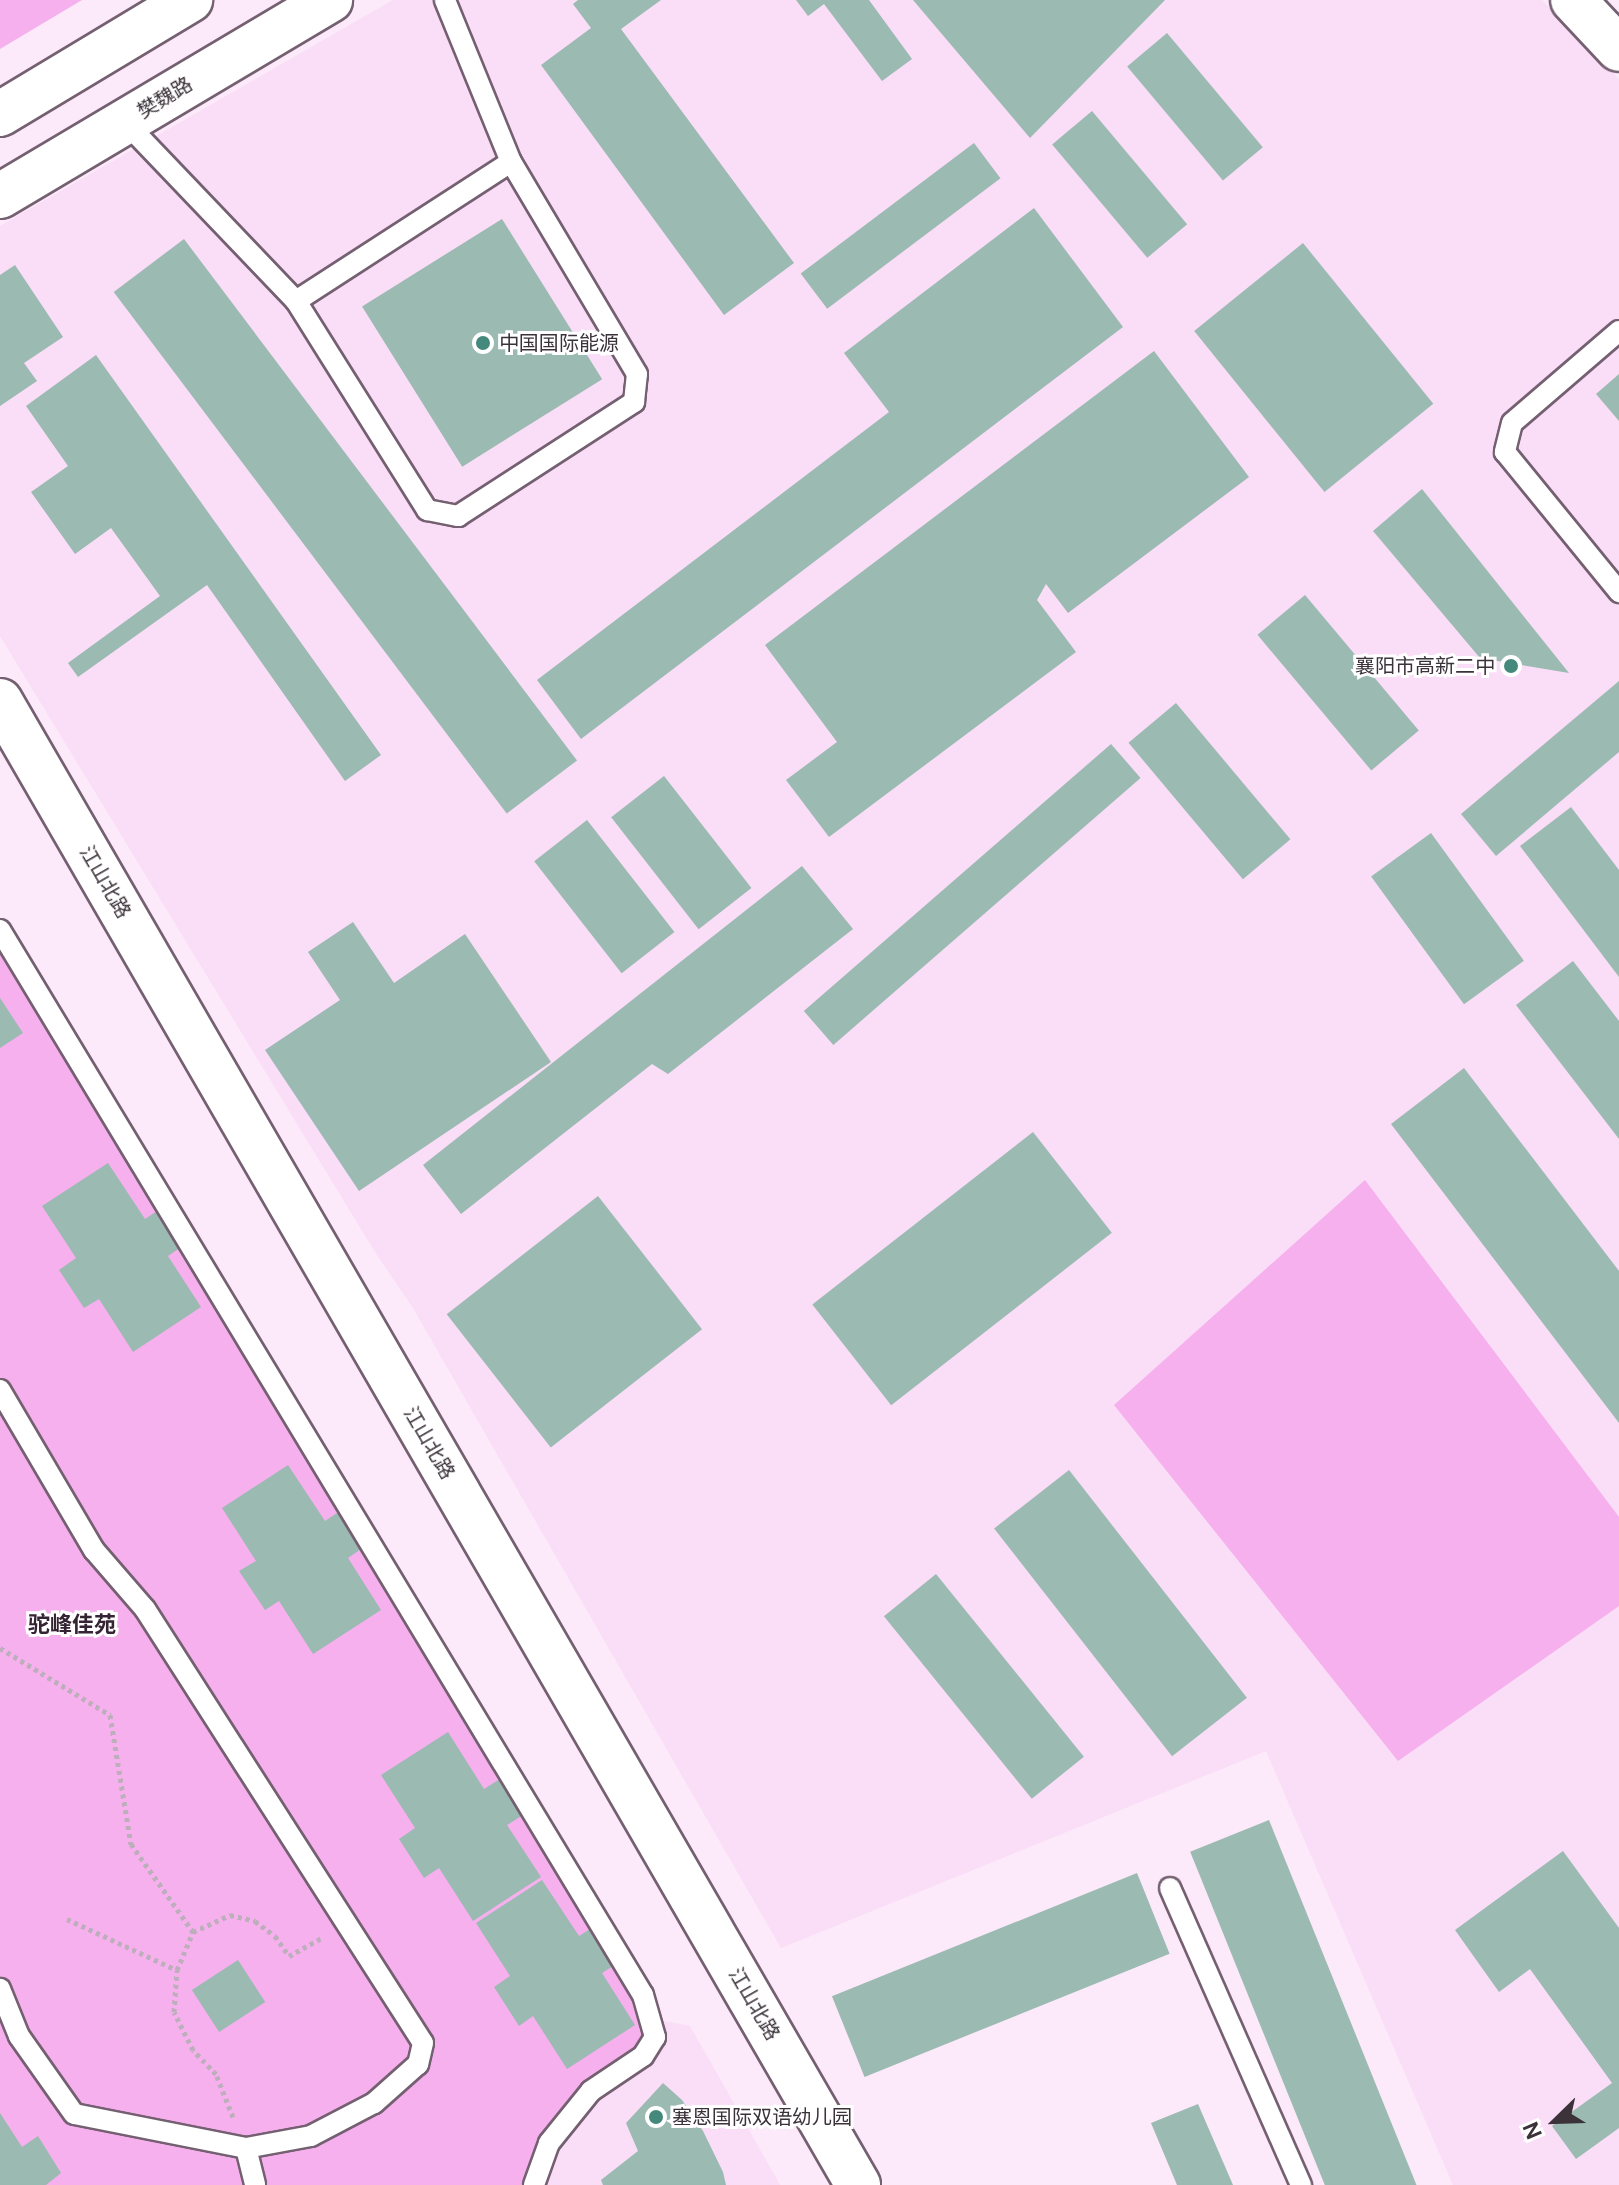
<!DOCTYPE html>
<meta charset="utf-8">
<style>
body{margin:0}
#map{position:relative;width:1619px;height:2185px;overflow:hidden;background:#fce9f9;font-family:"DM Sans","Noto Sans SC",sans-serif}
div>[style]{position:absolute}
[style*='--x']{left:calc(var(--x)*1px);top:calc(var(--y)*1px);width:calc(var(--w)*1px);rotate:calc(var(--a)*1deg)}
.built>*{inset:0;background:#faddf6}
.green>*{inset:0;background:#f6b0ed}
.building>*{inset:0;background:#9abab2;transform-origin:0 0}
.path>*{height:5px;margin-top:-2.5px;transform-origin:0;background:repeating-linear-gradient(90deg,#bdaebb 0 4px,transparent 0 8px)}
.roads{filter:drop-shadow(2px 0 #746071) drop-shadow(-2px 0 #746071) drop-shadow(0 2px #746071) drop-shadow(0 -2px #746071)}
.service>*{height:20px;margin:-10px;padding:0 10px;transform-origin:10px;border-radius:10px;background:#fff}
.tertiary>*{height:44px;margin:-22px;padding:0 22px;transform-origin:22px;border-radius:22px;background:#fff}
.dots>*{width:22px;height:22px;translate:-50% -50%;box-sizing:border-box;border:4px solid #fff;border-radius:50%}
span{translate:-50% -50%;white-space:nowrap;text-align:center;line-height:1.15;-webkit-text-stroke:6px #fff;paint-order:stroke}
.street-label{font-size:20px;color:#3b323a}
.poi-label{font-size:20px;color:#3b323a}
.left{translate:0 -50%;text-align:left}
.right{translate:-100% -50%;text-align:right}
.neighbourhood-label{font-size:22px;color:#352433;font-weight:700}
.north{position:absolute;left:1515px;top:2081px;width:80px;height:80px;-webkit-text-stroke:6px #fff;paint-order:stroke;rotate:247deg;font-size:22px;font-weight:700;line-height:32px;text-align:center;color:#3b323a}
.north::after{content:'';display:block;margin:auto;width:28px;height:36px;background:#3b323a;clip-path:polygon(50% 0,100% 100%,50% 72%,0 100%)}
</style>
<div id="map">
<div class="built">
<i style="clip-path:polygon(393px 0,1542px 0,1619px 79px,1619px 2185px,1453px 2185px,1266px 1751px,781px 1948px,413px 1308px,375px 1252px,0 636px,0 226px)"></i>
<i style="clip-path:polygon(650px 2018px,690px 2026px,780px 2185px,534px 2185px,549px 2143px)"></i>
</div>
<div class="green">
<i style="clip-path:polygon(0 0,82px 0,0 49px)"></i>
<i style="clip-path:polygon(0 930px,643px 1995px,655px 2037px,591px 2091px,534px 2185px,0 2185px)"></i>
<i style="clip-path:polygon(1365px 1180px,1619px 1517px,1619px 1606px,1398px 1761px,1114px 1405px)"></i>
</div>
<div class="building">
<i style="clip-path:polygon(578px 0,661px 0,621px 29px,794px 263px,724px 315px,541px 65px,591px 28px,573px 4px)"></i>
<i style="clip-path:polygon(796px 0,869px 0,912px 59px,882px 81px,824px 4px,808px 16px)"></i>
<i style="clip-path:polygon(913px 0,1165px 0,1030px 138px)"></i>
<i style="left:1167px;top:33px;width:149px;height:52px;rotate:50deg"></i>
<i style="left:1092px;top:111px;width:148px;height:52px;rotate:50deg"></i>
<i style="left:974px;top:143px;width:44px;height:217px;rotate:53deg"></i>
<i style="clip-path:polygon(1034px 208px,1123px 327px,581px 739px,537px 680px,889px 412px,844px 353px)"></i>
<i style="left:502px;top:219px;width:189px;height:165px;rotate:58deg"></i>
<i style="left:184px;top:239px;width:653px;height:88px;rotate:53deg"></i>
<i style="left:1303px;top:243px;width:207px;height:140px;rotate:51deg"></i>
<i style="clip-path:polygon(15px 265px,63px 337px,24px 363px,37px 381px,0 406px,0 275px)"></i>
<i style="clip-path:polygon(1154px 351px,1249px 477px,1068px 613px,1046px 584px,1037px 600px,1076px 652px,829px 837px,786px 780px,837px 742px,765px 645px)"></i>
<i style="clip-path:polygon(96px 355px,381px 755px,345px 781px,207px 585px,78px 677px,68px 663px,160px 596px,111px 528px,75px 554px,31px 492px,68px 466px,26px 406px)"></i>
<i style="clip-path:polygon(1619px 374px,1619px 421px,1596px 394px)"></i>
<i style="clip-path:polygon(1422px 489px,1569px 673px,1480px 658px,1373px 531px)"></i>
<i style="left:1305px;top:595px;width:177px;height:62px;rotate:50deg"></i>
<i style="clip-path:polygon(1619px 681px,1619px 752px,1496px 856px,1461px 814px)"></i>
<i style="left:1176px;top:703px;width:178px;height:62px;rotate:50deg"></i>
<i style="left:1111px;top:744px;width:45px;height:407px;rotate:49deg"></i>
<i style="left:664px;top:776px;width:142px;height:67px;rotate:52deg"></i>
<i style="clip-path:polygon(1571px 807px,1619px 870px,1619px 977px,1520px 846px)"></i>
<i style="left:587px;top:820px;width:142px;height:67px;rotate:52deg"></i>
<i style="left:1431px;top:833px;width:158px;height:74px;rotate:54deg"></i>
<i style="clip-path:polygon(802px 866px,853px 929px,668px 1074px,652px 1064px,461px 1214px,423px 1165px)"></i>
<i style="clip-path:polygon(353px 922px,394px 983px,465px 934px,551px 1062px,359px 1191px,265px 1050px,340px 1000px,308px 952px)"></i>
<i style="clip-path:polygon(1573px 961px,1619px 1021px,1619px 1139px,1516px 1005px)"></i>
<i style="clip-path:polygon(0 998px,23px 1033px,0 1048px)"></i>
<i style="clip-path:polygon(1464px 1068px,1619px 1271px,1619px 1423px,1391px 1124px)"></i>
<i style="left:1033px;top:1132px;width:128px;height:280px;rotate:52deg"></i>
<i style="clip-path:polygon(108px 1163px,145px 1219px,160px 1209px,184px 1245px,168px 1256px,201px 1307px,133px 1352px,99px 1299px,84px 1308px,59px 1270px,76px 1258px,42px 1206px)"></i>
<i style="left:598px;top:1196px;width:169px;height:192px;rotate:52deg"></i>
<i style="clip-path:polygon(288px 1465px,325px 1521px,340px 1511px,364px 1547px,348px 1558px,381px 1610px,313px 1654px,279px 1601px,265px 1610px,239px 1571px,256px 1561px,222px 1508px)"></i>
<i style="left:1069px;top:1470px;width:289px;height:95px;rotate:52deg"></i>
<i style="left:936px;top:1574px;width:235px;height:67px;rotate:51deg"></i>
<i style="clip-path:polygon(448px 1732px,484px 1789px,500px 1779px,523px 1815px,507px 1825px,541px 1877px,473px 1921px,439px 1868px,424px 1878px,399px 1839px,415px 1828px,381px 1775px)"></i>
<i style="left:1269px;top:1820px;width:395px;height:85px;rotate:68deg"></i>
<i style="clip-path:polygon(1563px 1851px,1619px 1928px,1619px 2128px,1576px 2159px,1552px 2126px,1612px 2083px,1530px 1969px,1499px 1992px,1455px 1930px)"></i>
<i style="left:1137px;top:1873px;width:87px;height:329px;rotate:68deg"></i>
<i style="clip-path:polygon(542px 1880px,579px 1936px,595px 1926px,618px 1963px,602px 1973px,635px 2025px,567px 2069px,533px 2016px,519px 2026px,494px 1987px,510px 1976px,476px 1923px)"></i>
<i style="left:238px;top:1960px;width:50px;height:55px;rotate:57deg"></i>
<i style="clip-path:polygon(663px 2083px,682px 2100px,703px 2131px,723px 2172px,726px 2185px,603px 2185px,601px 2180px,638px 2151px,626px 2123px)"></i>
<i style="clip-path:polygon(1198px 2104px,1233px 2185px,1177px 2185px,1151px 2123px)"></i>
<i style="clip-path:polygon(0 2113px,22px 2147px,38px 2136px,61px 2173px,46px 2185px,0 2185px)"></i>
</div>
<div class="path">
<i style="--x:0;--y:1648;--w:129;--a:31.3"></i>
<i style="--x:110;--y:1715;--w:131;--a:80.8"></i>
<i style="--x:131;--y:1844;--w:108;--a:54.8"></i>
<i style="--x:67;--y:1919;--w:121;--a:24.9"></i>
<i style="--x:233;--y:2117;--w:46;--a:-111.6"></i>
<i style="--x:216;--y:2074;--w:33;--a:-134"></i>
<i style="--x:193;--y:2050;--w:42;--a:-116.6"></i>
<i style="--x:174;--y:2012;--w:42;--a:-85.9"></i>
<i style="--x:177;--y:1970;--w:41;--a:-67.2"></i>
<i style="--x:193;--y:1932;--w:41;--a:-24.7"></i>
<i style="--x:230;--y:1915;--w:26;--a:13"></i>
<i style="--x:255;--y:1921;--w:25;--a:37"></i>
<i style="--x:275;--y:1936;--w:24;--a:55"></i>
<i style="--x:289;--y:1956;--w:37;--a:-29"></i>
</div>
<div class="roads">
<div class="service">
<i style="--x:125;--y:122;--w:248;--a:46.3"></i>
<i style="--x:296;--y:301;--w:256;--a:-32.9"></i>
<i style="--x:511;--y:162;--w:175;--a:-112.2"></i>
<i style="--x:296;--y:301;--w:247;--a:57.9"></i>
<i style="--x:427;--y:510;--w:32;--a:11"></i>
<i style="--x:458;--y:516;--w:210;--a:-32.9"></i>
<i style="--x:634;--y:402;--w:28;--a:-84"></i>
<i style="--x:637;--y:374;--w:247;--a:-120.7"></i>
<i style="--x:1619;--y:331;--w:141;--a:139.3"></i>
<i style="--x:1512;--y:423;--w:30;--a:104"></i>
<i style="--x:1505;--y:452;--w:181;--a:50.8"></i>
<i style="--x:0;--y:930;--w:1244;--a:58.88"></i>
<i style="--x:643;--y:1995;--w:44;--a:74.1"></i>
<i style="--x:655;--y:2037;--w:22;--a:122"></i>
<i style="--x:643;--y:2056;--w:63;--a:146.1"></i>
<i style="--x:591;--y:2091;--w:67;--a:128.9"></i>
<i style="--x:549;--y:2143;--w:45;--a:109.7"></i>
<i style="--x:0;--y:1390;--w:186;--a:59.6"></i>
<i style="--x:94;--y:1550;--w:78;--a:49.2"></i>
<i style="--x:145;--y:1609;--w:515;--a:57.36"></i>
<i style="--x:423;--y:2043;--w:22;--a:103"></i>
<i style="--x:418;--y:2064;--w:59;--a:138.4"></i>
<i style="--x:374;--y:2103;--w:71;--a:152.4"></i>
<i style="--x:311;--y:2136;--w:66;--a:169.5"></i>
<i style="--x:246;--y:2148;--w:175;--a:-168.8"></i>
<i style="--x:74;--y:2114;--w:95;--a:-125.2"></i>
<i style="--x:19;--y:2036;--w:51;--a:-112"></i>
<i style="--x:1170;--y:1888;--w:325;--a:66.2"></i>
<i style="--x:246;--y:2148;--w:38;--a:76"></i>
</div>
<div class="tertiary">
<i style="--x:1573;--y:0;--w:67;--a:46.8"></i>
<i style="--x:0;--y:114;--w:222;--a:-31"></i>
<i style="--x:0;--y:196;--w:384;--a:-30.7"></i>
<i style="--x:0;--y:701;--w:1714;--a:59.96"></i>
</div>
</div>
<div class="dots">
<i style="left:483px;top:343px;background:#45897c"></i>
<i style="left:1511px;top:666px;background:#45897c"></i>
<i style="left:656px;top:2117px;background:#45897c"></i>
</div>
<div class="street-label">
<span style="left:165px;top:98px;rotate:-31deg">樊魏路</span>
<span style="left:105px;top:882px;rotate:60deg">江山北路</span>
<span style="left:429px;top:1443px;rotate:60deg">江山北路</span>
<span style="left:754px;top:2004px;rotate:60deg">江山北路</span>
</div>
<div class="poi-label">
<span class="left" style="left:499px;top:343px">中国国际能源</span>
<span class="right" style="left:1495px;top:666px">襄阳市高新二中</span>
<span class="left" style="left:672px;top:2117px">塞恩国际双语幼儿园</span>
</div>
<div class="neighbourhood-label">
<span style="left:72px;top:1625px">驼峰佳苑</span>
</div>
<div class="north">N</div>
</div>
